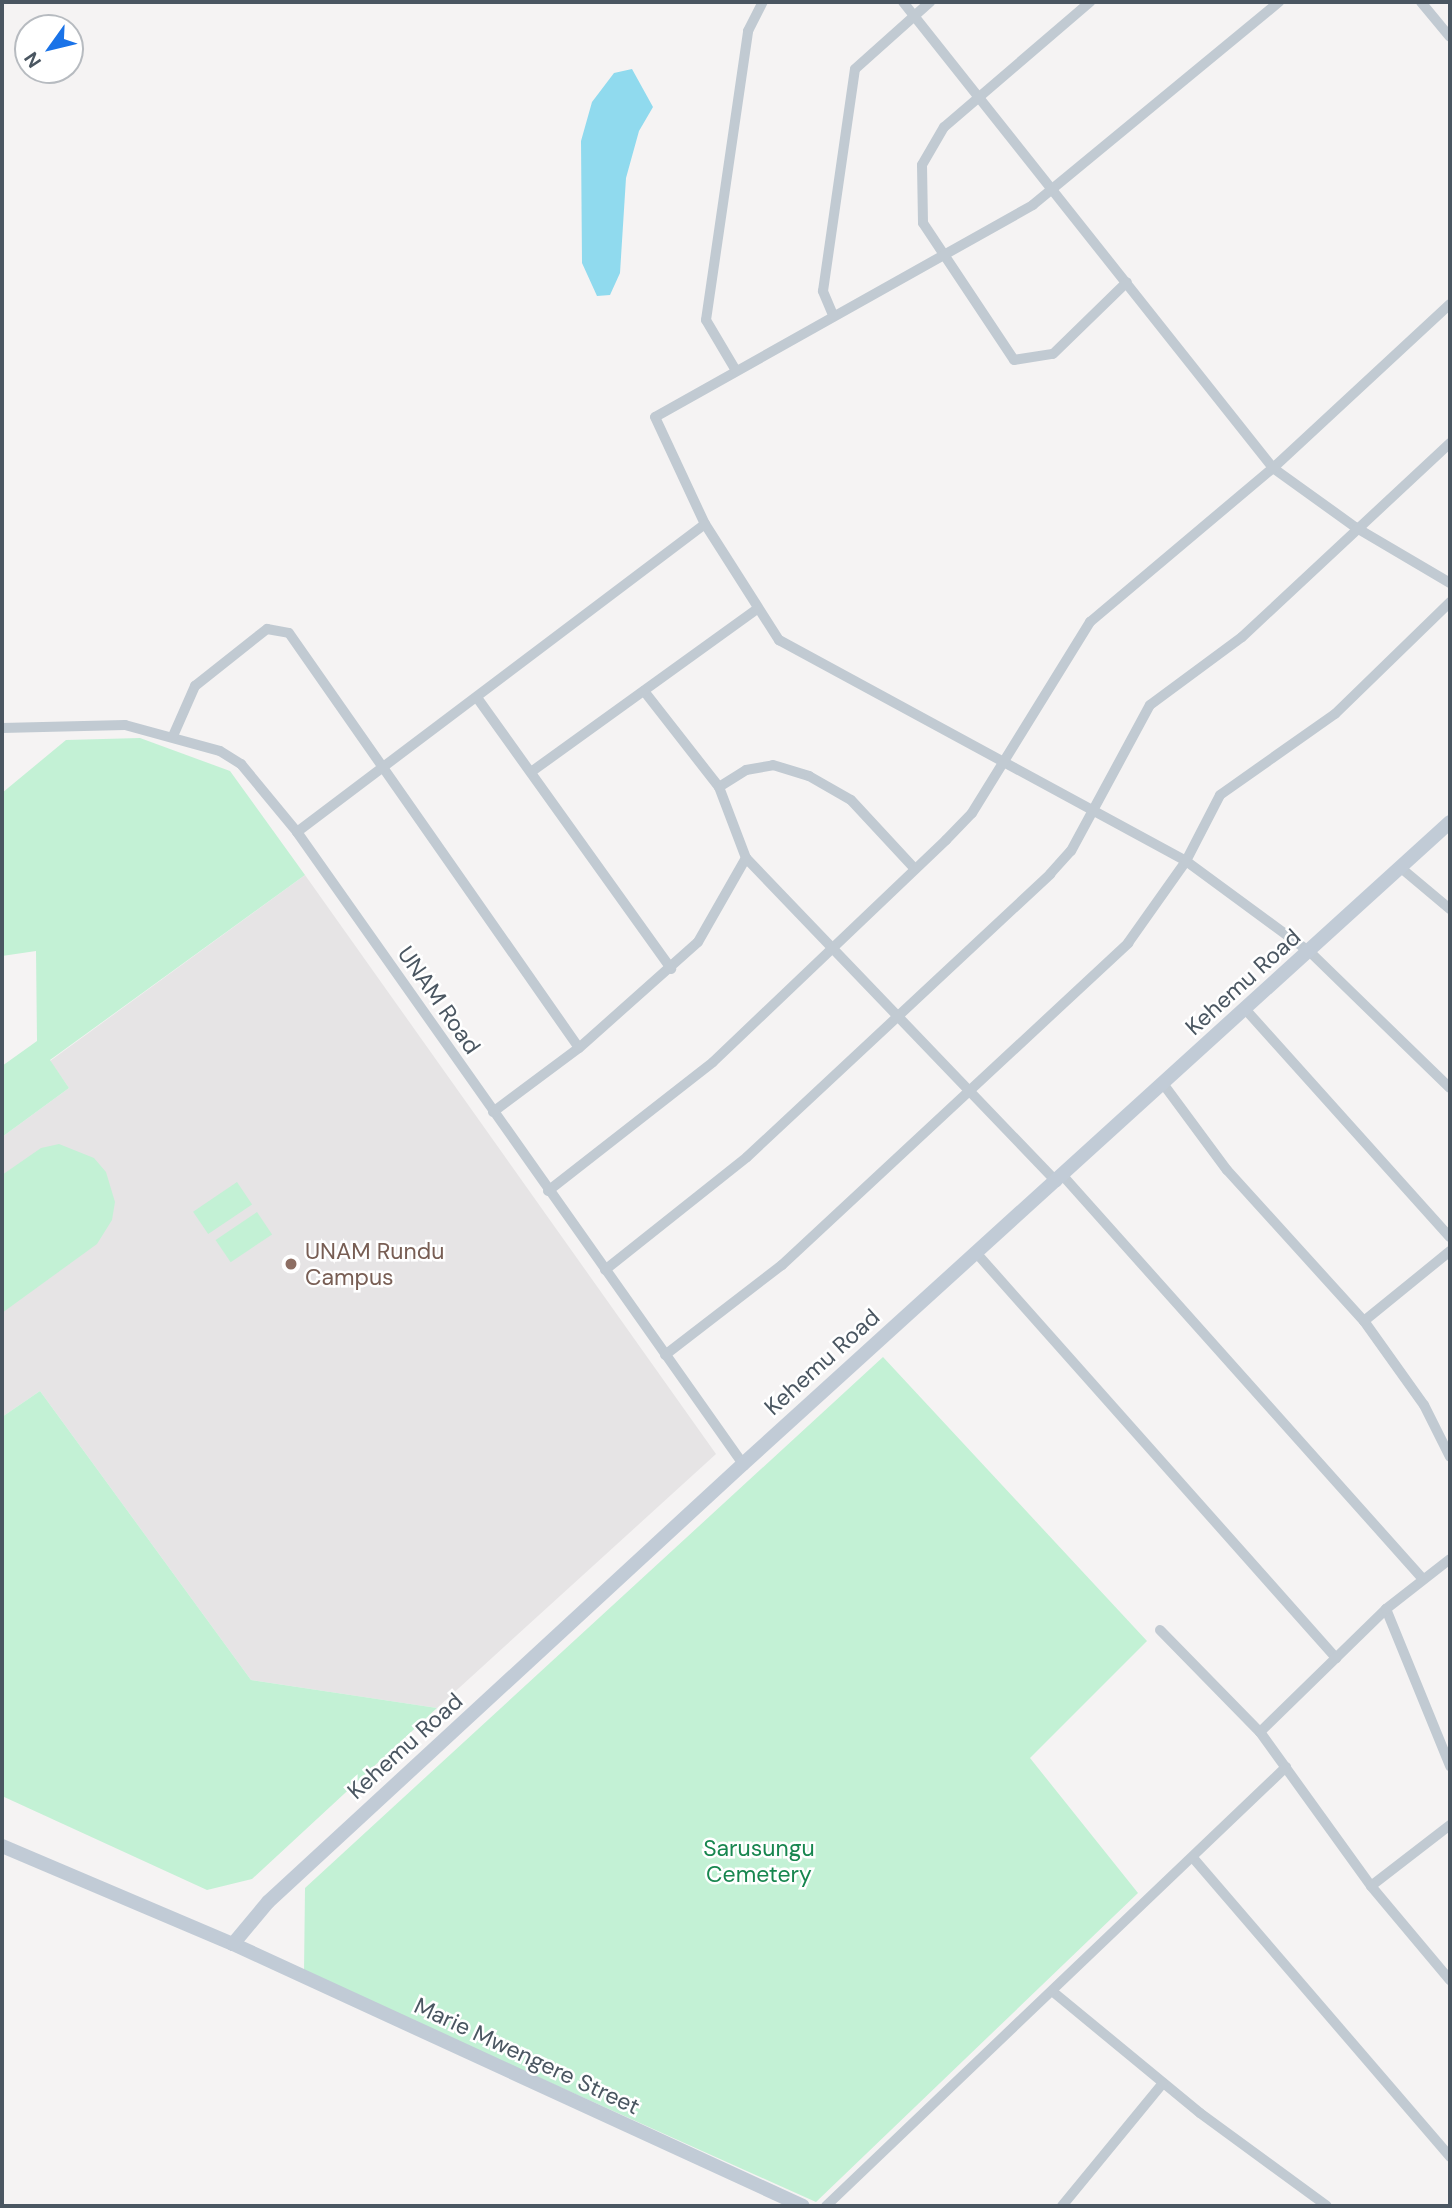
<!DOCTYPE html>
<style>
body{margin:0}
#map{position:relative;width:1452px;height:2208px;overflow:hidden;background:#f5f3f3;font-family:"DM Sans",sans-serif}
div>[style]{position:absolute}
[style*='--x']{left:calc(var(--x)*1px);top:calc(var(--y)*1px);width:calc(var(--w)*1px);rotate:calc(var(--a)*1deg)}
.education>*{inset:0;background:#e6e4e5}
.green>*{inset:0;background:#c3f1d5;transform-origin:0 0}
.water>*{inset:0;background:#90daee}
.street>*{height:10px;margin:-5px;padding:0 5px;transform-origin:5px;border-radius:5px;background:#c1cad2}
.secondary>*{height:14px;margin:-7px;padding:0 7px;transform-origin:7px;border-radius:7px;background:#c1cbd6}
.dots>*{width:19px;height:19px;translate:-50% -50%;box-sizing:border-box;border:4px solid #fff;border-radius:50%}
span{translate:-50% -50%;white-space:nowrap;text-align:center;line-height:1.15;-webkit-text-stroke:5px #fff;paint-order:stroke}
.street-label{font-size:23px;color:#4a5661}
.education-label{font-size:23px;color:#785e54}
.left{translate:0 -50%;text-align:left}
.park-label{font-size:23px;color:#17864f}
.frame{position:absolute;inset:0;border:4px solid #4a5661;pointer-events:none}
.north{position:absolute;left:14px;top:14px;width:70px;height:70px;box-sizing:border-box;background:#fff;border:2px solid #b7bbc0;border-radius:50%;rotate:236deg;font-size:19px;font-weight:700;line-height:28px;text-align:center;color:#4a5661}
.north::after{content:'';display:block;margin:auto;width:24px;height:32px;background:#1a73e8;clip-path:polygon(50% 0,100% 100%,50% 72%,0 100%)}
</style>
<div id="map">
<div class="education">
<i style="clip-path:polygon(305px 875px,716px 1454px,437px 1708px,251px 1680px,40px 1391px,2px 1417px,2px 1137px,69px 1088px,50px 1061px)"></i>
</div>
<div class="green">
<i style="clip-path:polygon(140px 738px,230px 771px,305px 875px,50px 1060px,69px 1088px,2px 1137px,2px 1066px,37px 1041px,36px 951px,2px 956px,2px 793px,66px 740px)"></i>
<i style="clip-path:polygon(59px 1144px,94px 1158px,106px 1172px,115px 1202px,112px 1220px,97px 1244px,2px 1313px,2px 1175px,41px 1148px)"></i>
<i style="left:237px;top:1182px;width:27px;height:53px;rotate:56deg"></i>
<i style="left:257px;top:1212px;width:27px;height:50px;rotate:56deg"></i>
<i style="clip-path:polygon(883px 1357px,1147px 1641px,1030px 1758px,1138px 1893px,816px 2202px,304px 1972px,305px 1888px)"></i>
<i style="clip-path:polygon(40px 1391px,251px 1680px,437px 1708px,252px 1879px,207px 1890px,2px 1796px,2px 1417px)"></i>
</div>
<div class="water">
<i style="clip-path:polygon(632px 69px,653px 107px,639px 131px,626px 178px,620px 273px,610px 295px,597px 296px,582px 263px,581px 141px,592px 102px,614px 73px)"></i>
</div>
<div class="street">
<i style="--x:903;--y:2;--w:595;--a:51.55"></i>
<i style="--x:1273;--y:468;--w:101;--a:35.7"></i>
<i style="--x:1355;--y:527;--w:110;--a:30.5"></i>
<i style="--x:1090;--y:2;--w:192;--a:139.4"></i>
<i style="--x:944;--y:127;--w:44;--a:120.1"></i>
<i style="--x:922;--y:165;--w:58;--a:89"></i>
<i style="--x:923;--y:223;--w:164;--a:56.4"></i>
<i style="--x:1014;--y:360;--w:39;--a:-9"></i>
<i style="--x:1053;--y:354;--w:103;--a:-44.2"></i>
<i style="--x:1279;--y:2;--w:319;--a:140.5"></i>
<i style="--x:1033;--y:205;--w:433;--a:150.7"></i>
<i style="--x:655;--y:417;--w:118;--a:65"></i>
<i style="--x:705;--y:524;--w:138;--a:57.5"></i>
<i style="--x:779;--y:640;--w:463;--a:28.5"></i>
<i style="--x:1186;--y:861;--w:154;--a:36.3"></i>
<i style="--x:1310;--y:952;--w:195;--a:44.2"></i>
<i style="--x:1421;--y:2;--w:45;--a:50.4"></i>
<i style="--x:833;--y:315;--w:26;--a:-113"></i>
<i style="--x:823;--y:291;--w:224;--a:-81.8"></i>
<i style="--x:855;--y:69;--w:101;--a:-41.8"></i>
<i style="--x:735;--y:369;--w:57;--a:-120.6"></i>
<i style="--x:706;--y:320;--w:292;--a:-81.7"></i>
<i style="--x:748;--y:31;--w:33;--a:-63"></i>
<i style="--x:644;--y:691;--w:122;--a:52"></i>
<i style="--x:719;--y:787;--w:76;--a:69.2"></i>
<i style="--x:746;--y:858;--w:449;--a:46.2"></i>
<i style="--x:478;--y:699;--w:332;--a:54.4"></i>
<i style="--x:2;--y:728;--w:123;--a:-1.4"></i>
<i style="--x:125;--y:725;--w:98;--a:15.3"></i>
<i style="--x:220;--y:751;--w:25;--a:32"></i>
<i style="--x:241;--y:764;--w:88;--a:50.5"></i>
<i style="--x:297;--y:832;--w:774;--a:54.79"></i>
<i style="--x:173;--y:736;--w:55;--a:-66.3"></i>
<i style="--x:195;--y:686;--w:92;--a:-38.4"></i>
<i style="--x:267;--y:629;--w:22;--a:10"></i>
<i style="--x:289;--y:633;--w:506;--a:55.05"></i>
<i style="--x:531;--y:772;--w:277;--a:-35.8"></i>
<i style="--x:719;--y:787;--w:32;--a:-32"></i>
<i style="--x:746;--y:770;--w:27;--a:-10"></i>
<i style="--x:773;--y:765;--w:38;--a:17"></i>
<i style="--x:809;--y:776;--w:48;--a:29.7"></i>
<i style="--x:851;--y:800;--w:94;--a:47.2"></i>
<i style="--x:297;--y:832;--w:511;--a:-37.05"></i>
<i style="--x:1401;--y:868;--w:64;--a:39.9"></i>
<i style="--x:1246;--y:1010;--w:305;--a:48.1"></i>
<i style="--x:1164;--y:1085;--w:106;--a:53.5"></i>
<i style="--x:1227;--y:1170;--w:204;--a:47.8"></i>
<i style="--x:1364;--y:1321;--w:103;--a:54.5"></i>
<i style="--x:1424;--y:1405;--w:58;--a:63.4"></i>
<i style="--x:493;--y:1112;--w:107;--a:-36.7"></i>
<i style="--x:579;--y:1048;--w:159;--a:-41.7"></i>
<i style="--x:698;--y:942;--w:97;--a:-60.3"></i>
<i style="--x:1064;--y:1177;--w:538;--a:48.24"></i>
<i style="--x:548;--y:1191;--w:209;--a:-38"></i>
<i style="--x:713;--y:1062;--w:322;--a:-43.6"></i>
<i style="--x:946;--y:840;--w:37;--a:-46"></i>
<i style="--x:972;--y:813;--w:225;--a:-58.3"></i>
<i style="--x:1090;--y:622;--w:239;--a:-40.1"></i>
<i style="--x:1273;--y:468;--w:241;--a:-42.8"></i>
<i style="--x:979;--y:1256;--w:538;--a:48.39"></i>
<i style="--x:605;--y:1270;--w:181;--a:-38.5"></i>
<i style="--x:747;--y:1157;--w:415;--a:-43"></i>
<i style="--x:1050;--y:874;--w:31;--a:-48"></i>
<i style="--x:1071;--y:851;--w:166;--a:-61.6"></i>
<i style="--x:1150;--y:705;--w:114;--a:-36.5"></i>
<i style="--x:1242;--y:637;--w:284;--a:-43"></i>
<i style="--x:1364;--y:1321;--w:111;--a:-39.1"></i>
<i style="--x:665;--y:1355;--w:148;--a:-37.6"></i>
<i style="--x:782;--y:1265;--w:473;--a:-42.9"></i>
<i style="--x:1128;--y:943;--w:100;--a:-54.7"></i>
<i style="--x:1186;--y:861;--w:74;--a:-62.7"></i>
<i style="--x:1220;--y:795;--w:141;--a:-35.2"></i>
<i style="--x:1335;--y:714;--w:161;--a:-44.2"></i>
<i style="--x:1386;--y:1609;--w:170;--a:67.8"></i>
<i style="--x:1160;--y:1630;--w:143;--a:45.6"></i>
<i style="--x:1260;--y:1732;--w:190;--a:54.2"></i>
<i style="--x:1371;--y:1886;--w:123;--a:50"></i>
<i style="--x:1260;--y:1732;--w:176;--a:-44.3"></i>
<i style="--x:1386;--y:1609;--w:81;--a:-38"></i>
<i style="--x:1194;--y:1859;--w:393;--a:49.3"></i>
<i style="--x:1371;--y:1886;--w:100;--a:-37.7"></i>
<i style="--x:1052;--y:1991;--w:192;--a:39.5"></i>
<i style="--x:1200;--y:2113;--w:157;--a:36.2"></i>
<i style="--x:826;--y:2206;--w:636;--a:-43.66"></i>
<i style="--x:1062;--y:2206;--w:159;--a:-50.6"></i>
</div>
<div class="secondary">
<i style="--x:2;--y:1846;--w:251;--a:23"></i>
<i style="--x:233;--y:1944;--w:627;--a:24.69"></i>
<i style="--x:233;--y:1944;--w:55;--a:-50.2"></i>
<i style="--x:268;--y:1902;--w:646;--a:-42.68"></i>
<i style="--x:743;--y:1464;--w:955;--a:-42.24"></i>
</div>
<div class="dots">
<i style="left:291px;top:1264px;background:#8d6e63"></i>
</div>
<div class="street-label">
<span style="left:1243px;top:982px;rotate:-42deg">Kehemu Road</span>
<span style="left:439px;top:1000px;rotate:55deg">UNAM Road</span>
<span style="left:822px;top:1362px;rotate:-42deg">Kehemu Road</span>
<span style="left:405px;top:1746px;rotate:-42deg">Kehemu Road</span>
<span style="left:527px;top:2056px;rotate:25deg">Marie Mwengere Street</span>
</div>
<div class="education-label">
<span class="left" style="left:305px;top:1264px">UNAM Rundu<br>Campus</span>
</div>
<div class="park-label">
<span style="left:759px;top:1861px">Sarusungu<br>Cemetery</span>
</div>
<div class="frame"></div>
<div class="north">N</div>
</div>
